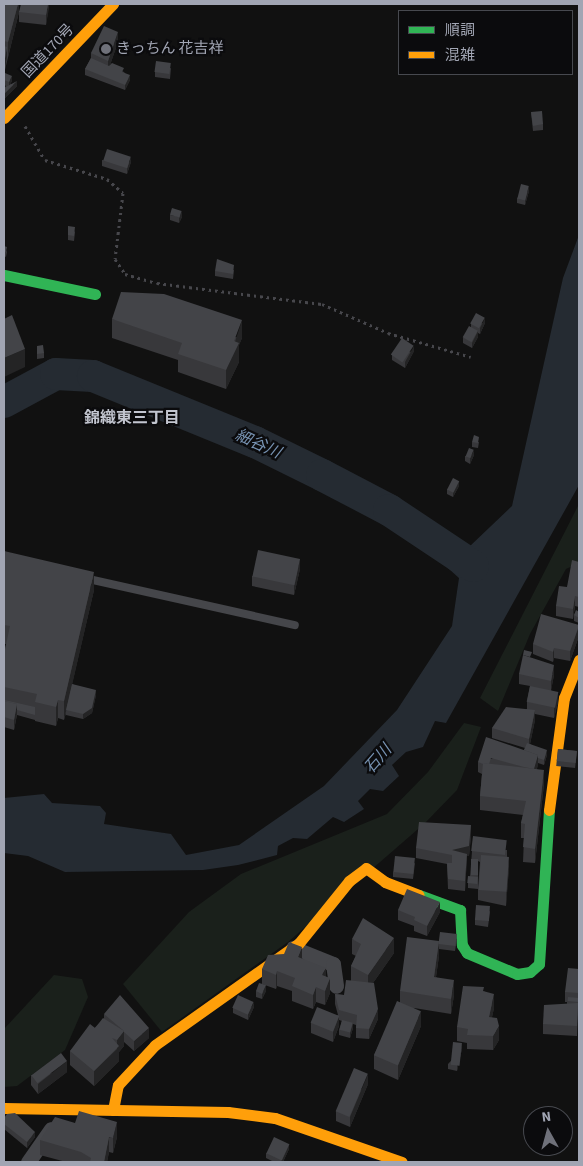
<!DOCTYPE html>
<meta charset="utf-8">
<style>
body{margin:0}
#map{position:relative;width:583px;height:1166px;overflow:hidden;background:#111;font-family:"Source Sans 3","Noto Sans JP",sans-serif}
div>[style]{position:absolute}
[style*='--x']{left:calc(var(--x)*1px);top:calc(var(--y)*1px);width:calc(var(--w)*1px);rotate:calc(var(--a)*1deg)}
.green>*{inset:0;background:#1a201b}
.water>*{inset:0;background:#252b32}
.river>*{height:32px;margin:-16px;padding:0 16px;transform-origin:16px;border-radius:16px;background:#252b32}
.path>*{height:3px;margin-top:-1.5px;transform-origin:0;background:repeating-linear-gradient(90deg,#47474c 0 2.5px,transparent 0 6.5px)}
.lane>*{height:8px;margin:-4px;padding:0 4px;transform-origin:4px;border-radius:4px;background:#45464a}
.street>*{height:15px;margin:-7.5px;padding:0 7.5px;transform-origin:7.5px;border-radius:7.5px;background:#45464a}
.fast>*{height:11px;margin:-5.5px;padding:0 5.5px;transform-origin:5.5px;border-radius:5.5px;background:#30b455}
.slow>*{height:11px;margin:-5.5px;padding:0 5.5px;transform-origin:5.5px;border-radius:5.5px;background:#ff9f0a}
.wall>*{inset:0;background:#38383b;transform-origin:0 0}
.shaded-wall>*{inset:0;background:#242425}
.building>*{inset:0;background:#434448;transform-origin:0 0}
.dots>*{width:14px;height:14px;translate:-50% -50%;box-sizing:border-box;border:2px solid #0b0b0d;border-radius:50%}
span{translate:-50% -50%;white-space:nowrap;text-align:center;line-height:1.15;-webkit-text-stroke:4.5px #0b0b0d;paint-order:stroke}
.poi-label{font-size:15px;color:#a1a5b3}
.left{translate:0 -50%;text-align:left}
.street-label{font-size:15px;color:#a1a5b3}
.neighbourhood-label{font-size:16px;color:#c2c5cf;font-weight:700}
.water-label{font-size:16px;color:#7691b0;font-style:italic}
.frame{position:absolute;inset:0;border:5px solid #a1a5b3;pointer-events:none}
.legend{position:absolute;left:398px;top:10px;width:175px;height:65px;box-sizing:border-box;background:#0b0b0d;border:1px solid #47494f;margin:0;padding:6px 9px;list-style:none;font-size:15px;color:#a1a5b3}
.legend li{display:flex;align-items:center;gap:10px;height:25px}
.legend b{width:25px;border:1px solid #47494f}
.north{position:absolute;left:523px;top:1106px;width:50px;height:50px;box-sizing:border-box;background:#0b0b0d;border:1px solid #47494f;border-radius:50%;rotate:353deg;font-size:14px;font-weight:700;line-height:20px;text-align:center;color:#a1a5b3}
.north::after{content:'';display:block;margin:auto;width:18px;height:22px;background:#6f717a;clip-path:polygon(50% 0,100% 100%,50% 72%,0 100%)}
</style>
<div id="map">
<div class="green">
<i style="clip-path:polygon(579px 504px,579px 563px,566px 569px,530px 634px,498px 711px,480px 698px)"></i>
<i style="clip-path:polygon(464px 723px,481px 727px,457px 790px,425px 823px,288px 942px,162px 1032px,123px 984px,189px 912px,241px 874px,387px 814px,428px 772px)"></i>
<i style="clip-path:polygon(54px 975px,82px 979px,88px 997px,65px 1050px,17px 1086px,4px 1087px,4px 1029px)"></i>
</div>
<div class="water">
<i style="clip-path:polygon(579px 235px,579px 485px,446px 723px,435px 721px,423px 747px,406px 752px,392px 765px,399px 776px,383px 791px,370px 789px,358px 801px,364px 809px,344px 822px,333px 817px,307px 839px,293px 838px,278px 846px,277px 855px,238px 865px,203px 870px,65px 872px,28px 856px,4px 853px,4px 798px,44px 794px,52px 803px,100px 806px,106px 813px,104px 824px,171px 834px,186px 855px,239px 845px,324px 786px,397px 710px,452px 626px,459px 578px,430px 552px,437px 537px,469px 547px,512px 506px,563px 278px)"></i>
</div>
<div class="river">
<i style="--x:4;--y:402;--w:59;--a:-28.3"></i>
<i style="--x:56;--y:374;--w:37;--a:3"></i>
<i style="--x:93;--y:376;--w:175;--a:22.2"></i>
<i style="--x:255;--y:442;--w:75;--a:26.2"></i>
<i style="--x:322;--y:475;--w:76;--a:27.6"></i>
<i style="--x:389;--y:510;--w:101;--a:33.7"></i>
</div>
<div class="path">
<i style="--x:25;--y:126;--w:39;--a:60"></i>
<i style="--x:45;--y:160;--w:65;--a:17"></i>
<i style="--x:107;--y:179;--w:21;--a:41"></i>
<i style="--x:123;--y:193;--w:66;--a:96.9"></i>
<i style="--x:115;--y:259;--w:18;--a:56"></i>
<i style="--x:125;--y:274;--w:33;--a:16"></i>
<i style="--x:157;--y:283;--w:166;--a:7.3"></i>
<i style="--x:322;--y:304;--w:72;--a:23.7"></i>
<i style="--x:388;--y:333;--w:86;--a:16.1"></i>
</div>
<div class="lane">
<i style="--x:84;--y:578;--w:216;--a:12.6"></i>
</div>
<div class="street">
<i style="--x:293;--y:948;--w:43;--a:21.8"></i>
<i style="--x:333;--y:964;--w:22;--a:82"></i>
<i style="--x:28;--y:1162;--w:40;--a:-55.1"></i>
</div>
<div class="fast">
<i style="--x:4;--y:275;--w:93;--a:11.8"></i>
<i style="--x:419;--y:895;--w:44;--a:20.1"></i>
<i style="--x:460;--y:910;--w:35;--a:87"></i>
<i style="--x:462;--y:945;--w:9;--a:58"></i>
<i style="--x:467;--y:953;--w:54;--a:22.8"></i>
<i style="--x:517;--y:974;--w:13;--a:-9"></i>
<i style="--x:530;--y:972;--w:12;--a:-42"></i>
<i style="--x:539;--y:964;--w:154;--a:-86.3"></i>
</div>
<div class="slow">
<i style="--x:4;--y:118;--w:158;--a:-46.3"></i>
<i style="--x:549;--y:810;--w:113;--a:-82.4"></i>
<i style="--x:564;--y:698;--w:41;--a:-68.5"></i>
<i style="--x:4;--y:1108;--w:224;--a:1"></i>
<i style="--x:228;--y:1112;--w:47;--a:7.3"></i>
<i style="--x:275;--y:1118;--w:134;--a:19.1"></i>
<i style="--x:113;--y:1110;--w:25;--a:-79"></i>
<i style="--x:118;--y:1085;--w:54;--a:-47.2"></i>
<i style="--x:155;--y:1045;--w:176;--a:-35.3"></i>
<i style="--x:299;--y:943;--w:80;--a:-51.1"></i>
<i style="--x:349;--y:881;--w:21;--a:-37"></i>
<i style="--x:366;--y:868;--w:24;--a:36"></i>
<i style="--x:385;--y:882;--w:36;--a:21"></i>
</div>
<div class="wall">
<i style="clip-path:polygon(4px 4px,19px 4px,19px 11px,49px 4px,46px 25px,19px 22px,19px 12px,4px 74px)"></i>
<i style="clip-path:polygon(118px 42px,110px 65px,124px 72px,130px 80px,125px 90px,85px 75px,85px 69px,91px 58px,91px 53px)"></i>
<i style="clip-path:polygon(171px 68px,170px 79px,155px 77px,155px 72px)"></i>
<i style="clip-path:polygon(4px 76px,12px 81px,10px 84px,17px 86px,4px 99px,4px 88px,6px 86px,4px 85px)"></i>
<i style="clip-path:polygon(531px 112px,543px 124px,543px 130px,533px 131px)"></i>
<i style="clip-path:polygon(102px 160px,131px 162px,127px 174px,102px 166px)"></i>
<i style="clip-path:polygon(529px 191px,525px 205px,517px 203px,517px 198px)"></i>
<i style="clip-path:polygon(170px 215px,182px 217px,179px 223px,170px 220px)"></i>
<i style="clip-path:polygon(68px 226px,75px 232px,74px 241px,68px 240px)"></i>
<i style="clip-path:polygon(4px 246px,7px 252px,6px 257px,4px 256px)"></i>
<i style="clip-path:polygon(234px 270px,233px 279px,215px 276px,215px 271px)"></i>
<i style="clip-path:polygon(112px 319px,242px 338px,239px 345px,239px 362px,226px 389px,178px 372px,178px 360px,112px 338px)"></i>
<i style="clip-path:polygon(485px 323px,480px 334px,478px 333px,478px 337px,472px 348px,463px 343px,463px 338px,471px 327px,471px 324px)"></i>
<i style="clip-path:polygon(37px 346px,44px 353px,44px 358px,37px 359px)"></i>
<i style="clip-path:polygon(414px 351px,405px 368px,392px 360px,392px 355px)"></i>
<i style="clip-path:polygon(472px 442px,479px 442px,478px 448px,472px 447px)"></i>
<i style="clip-path:polygon(474px 455px,470px 464px,465px 461px,465px 456px)"></i>
<i style="clip-path:polygon(459px 486px,453px 497px,447px 494px,447px 489px)"></i>
<i style="clip-path:polygon(4px 551px,94px 590px,72px 684px,96px 695px,92px 713px,83px 719px,66px 715px,66px 713px,64px 720px,58px 718px,56px 726px,35px 721px,35px 720px,17px 715px,14px 730px,4px 727px,4px 654px,6px 644px,4px 644px)"></i>
<i style="clip-path:polygon(579px 562px,579px 607px,575px 606px,573px 619px,556px 616px,556px 606px,567px 587px)"></i>
<i style="clip-path:polygon(300px 569px,294px 595px,252px 586px,252px 576px)"></i>
<i style="clip-path:polygon(579px 612px,579px 623px,574px 621px,574px 615px)"></i>
<i style="clip-path:polygon(579px 625px,579px 636px,570px 661px,554px 658px,553px 662px,533px 654px,533px 644px)"></i>
<i style="clip-path:polygon(532px 658px,554px 675px,551px 690px,558px 702px,554px 718px,535px 714px,535px 720px,530px 744px,547px 755px,544px 765px,538px 763px,537px 769px,544px 784px,535px 863px,523px 862px,524px 838px,521px 838px,521px 823px,523px 815px,480px 810px,480px 796px,482px 774px,478px 772px,478px 762px,524px 750px,525px 748px,492px 738px,492px 728px,527px 709px,527px 702px,530px 686px,519px 684px,519px 674px)"></i>
<i style="left:558px;top:749px;width:19px;height:17px;rotate:6deg"></i>
<i style="clip-path:polygon(471px 836px,469px 856px,467px 856px,465px 891px,448px 889px,447px 864px,416px 858px,416px 848px)"></i>
<i style="clip-path:polygon(evenodd,507px 850px,507px 856px,509px 867px,506px 906px,478px 900px,478px 889px,468px 888px,468px 876px,470px 877px,472px 851px,507px 850px,478px 861px,480px 862px,478px 888px,478px 861px)"></i>
<i style="clip-path:polygon(415px 863px,413px 879px,393px 877px,393px 872px)"></i>
<i style="clip-path:polygon(398px 910px,440px 912px,427px 936px,414px 931px,414px 926px,398px 920px)"></i>
<i style="clip-path:polygon(490px 911px,488px 927px,475px 925px,475px 920px)"></i>
<i style="clip-path:polygon(352px 939px,394px 953px,373px 983px,378px 1019px,369px 1039px,356px 1038px,356px 1025px,353px 1024px,353px 1028px,350px 1038px,339px 1035px,339px 1030px,342px 1021px,339px 1020px,339px 1026px,333px 1042px,311px 1033px,311px 1023px,338px 1015px,335px 1004px,335px 994px,344px 995px,351px 980px,351px 966px,356px 956px,352px 954px)"></i>
<i style="clip-path:polygon(457px 939px,455px 951px,439px 949px,439px 956px,436px 977px,454px 995px,451px 1014px,414px 1008px,421px 1026px,398px 1080px,374px 1069px,374px 1055px,400px 1002px,400px 991px,439px 941px)"></i>
<i style="clip-path:polygon(302px 958px,326px 977px,330px 993px,325px 1005px,316px 1002px,313px 1009px,292px 1001px,292px 991px,277px 986px,276px 989px,262px 984px,262px 969px)"></i>
<i style="clip-path:polygon(579px 969px,579px 1008px,578px 1008px,577px 1036px,543px 1034px,543px 1024px,567px 1004px,567px 1002px,565px 1002px,565px 992px)"></i>
<i style="clip-path:polygon(256px 991px,266px 991px,262px 999px,256px 997px)"></i>
<i style="clip-path:polygon(484px 991px,494px 1008px,492px 1017px,499px 1040px,493px 1050px,467px 1049px,467px 1043px,457px 1041px,457px 1027px)"></i>
<i style="clip-path:polygon(254px 1007px,248px 1020px,233px 1013px,233px 1008px)"></i>
<i style="clip-path:polygon(104px 1014px,149px 1038px,134px 1051px,124px 1042px,124px 1046px,119px 1052px,119px 1061px,94px 1086px,70px 1065px,70px 1051px,104px 1019px)"></i>
<i style="clip-path:polygon(462px 1049px,457px 1071px,448px 1069px,448px 1064px)"></i>
<i style="clip-path:polygon(67px 1072px,38px 1094px,31px 1085px,31px 1075px)"></i>
<i style="clip-path:polygon(368px 1084px,350px 1127px,336px 1121px,336px 1111px)"></i>
<i style="clip-path:polygon(4px 1118px,35px 1137px,27px 1148px,4px 1129px)"></i>
<i style="clip-path:polygon(117px 1137px,113px 1153px,109px 1152px,107px 1162px,66px 1162px,40px 1155px,40px 1140px)"></i>
<i style="clip-path:polygon(289px 1149px,283px 1162px,274px 1162px,266px 1158px,266px 1153px)"></i>
</div>
<div class="shaded-wall">
<i style="clip-path:polygon(18px 4px,19px 4px,19px 12px,8px 57px,8px 42px)"></i>
<i style="clip-path:polygon(48px 4px,49px 4px,49px 8px,46px 25px,46px 15px)"></i>
<i style="clip-path:polygon(118px 32px,118px 42px,108px 71px,108px 61px)"></i>
<i style="clip-path:polygon(7px 47px,7px 57px,4px 74px,4px 64px)"></i>
<i style="clip-path:polygon(130px 75px,130px 80px,125px 90px,125px 85px)"></i>
<i style="clip-path:polygon(12px 76px,12px 81px,9px 87px,9px 82px)"></i>
<i style="clip-path:polygon(17px 81px,17px 86px,4px 99px,4px 94px)"></i>
<i style="clip-path:polygon(131px 157px,131px 162px,127px 174px,127px 169px)"></i>
<i style="clip-path:polygon(529px 186px,529px 191px,525px 205px,525px 200px)"></i>
<i style="clip-path:polygon(182px 211px,182px 217px,179px 223px,179px 218px)"></i>
<i style="clip-path:polygon(485px 318px,485px 323px,480px 334px,480px 328px)"></i>
<i style="clip-path:polygon(242px 320px,242px 338px,239px 345px,239px 362px,226px 389px,226px 370px)"></i>
<i style="clip-path:polygon(478px 331px,478px 337px,472px 348px,472px 343px)"></i>
<i style="clip-path:polygon(414px 346px,414px 351px,405px 368px,405px 362px)"></i>
<i style="clip-path:polygon(25px 349px,25px 367px,4px 377px,4px 358px)"></i>
<i style="clip-path:polygon(474px 450px,474px 455px,470px 464px,470px 458px)"></i>
<i style="clip-path:polygon(459px 481px,459px 486px,453px 497px,453px 492px)"></i>
<i style="clip-path:polygon(300px 559px,300px 569px,294px 595px,294px 585px)"></i>
<i style="clip-path:polygon(94px 572px,94px 590px,64px 720px,64px 701px)"></i>
<i style="clip-path:polygon(575px 596px,575px 606px,573px 619px,573px 609px)"></i>
<i style="clip-path:polygon(579px 626px,579px 636px,570px 661px,570px 651px)"></i>
<i style="clip-path:polygon(554px 648px,554px 658px,553px 662px,553px 652px)"></i>
<i style="clip-path:polygon(554px 665px,554px 675px,551px 691px,551px 681px)"></i>
<i style="clip-path:polygon(96px 690px,96px 695px,92px 713px,83px 719px,83px 714px)"></i>
<i style="clip-path:polygon(558px 692px,558px 702px,554px 718px,554px 708px)"></i>
<i style="clip-path:polygon(58px 700px,58px 718px,56px 726px,56px 707px)"></i>
<i style="clip-path:polygon(17px 704px,17px 714px,14px 730px,14px 720px)"></i>
<i style="clip-path:polygon(535px 710px,535px 720px,529px 749px,529px 739px)"></i>
<i style="clip-path:polygon(547px 750px,547px 755px,544px 765px,544px 760px)"></i>
<i style="clip-path:polygon(538px 755px,538px 765px,533px 780px,533px 770px)"></i>
<i style="clip-path:polygon(544px 770px,544px 784px,535px 863px,535px 849px)"></i>
<i style="clip-path:polygon(471px 825px,471px 836px,469px 856px,467px 856px,465px 891px,465px 881px,452px 850px)"></i>
<i style="clip-path:polygon(509px 857px,509px 867px,506px 906px,506px 896px)"></i>
<i style="clip-path:polygon(440px 902px,440px 912px,427px 936px,427px 926px)"></i>
<i style="clip-path:polygon(394px 938px,394px 953px,368px 990px,368px 975px)"></i>
<i style="clip-path:polygon(439px 941px,439px 956px,434px 991px,434px 977px)"></i>
<i style="clip-path:polygon(302px 947px,302px 961px,298px 957px)"></i>
<i style="clip-path:polygon(326px 968px,326px 982px,322px 975px)"></i>
<i style="clip-path:polygon(277px 971px,277px 986px,276px 989px,276px 975px)"></i>
<i style="clip-path:polygon(330px 978px,330px 993px,325px 1005px,325px 991px)"></i>
<i style="clip-path:polygon(454px 980px,454px 995px,451px 1014px,451px 999px)"></i>
<i style="clip-path:polygon(266px 985px,266px 991px,262px 999px,262px 994px)"></i>
<i style="clip-path:polygon(316px 987px,316px 1002px,313px 1009px,313px 995px)"></i>
<i style="clip-path:polygon(494px 994px,494px 1008px,489px 1031px,489px 1017px)"></i>
<i style="clip-path:polygon(254px 1002px,254px 1007px,248px 1020px,248px 1014px)"></i>
<i style="clip-path:polygon(378px 1009px,378px 1019px,369px 1039px,369px 1029px)"></i>
<i style="clip-path:polygon(421px 1011px,421px 1026px,398px 1080px,398px 1065px)"></i>
<i style="clip-path:polygon(339px 1016px,339px 1026px,333px 1042px,333px 1032px)"></i>
<i style="clip-path:polygon(353px 1023px,353px 1028px,350px 1038px,350px 1033px)"></i>
<i style="clip-path:polygon(499px 1026px,499px 1040px,493px 1050px,493px 1036px)"></i>
<i style="clip-path:polygon(149px 1028px,149px 1038px,134px 1051px,134px 1041px)"></i>
<i style="clip-path:polygon(124px 1031px,124px 1046px,119px 1052px,119px 1061px,94px 1086px,94px 1071px,117px 1049px,117px 1040px)"></i>
<i style="clip-path:polygon(462px 1043px,462px 1049px,457px 1071px,457px 1066px)"></i>
<i style="clip-path:polygon(67px 1061px,67px 1072px,38px 1094px,38px 1084px)"></i>
<i style="clip-path:polygon(368px 1074px,368px 1084px,350px 1127px,350px 1117px)"></i>
<i style="clip-path:polygon(117px 1122px,117px 1137px,113px 1153px,113px 1138px)"></i>
<i style="clip-path:polygon(35px 1132px,35px 1137px,27px 1148px,27px 1142px)"></i>
<i style="clip-path:polygon(109px 1137px,109px 1152px,107px 1162px,104px 1162px)"></i>
<i style="clip-path:polygon(289px 1144px,289px 1149px,283px 1162px,281px 1162px,281px 1161px)"></i>
</div>
<div class="building">
<i style="clip-path:polygon(4px 4px,18px 4px,8px 42px,4px 41px)"></i>
<i style="clip-path:polygon(21px 4px,48px 4px,46px 15px,19px 12px)"></i>
<i style="clip-path:polygon(104px 26px,118px 32px,108px 61px,91px 53px)"></i>
<i style="clip-path:polygon(4px 46px,7px 47px,4px 64px)"></i>
<i style="clip-path:polygon(91px 58px,109px 66px,112px 63px,124px 68px,122px 72px,130px 75px,125px 85px,85px 69px)"></i>
<i style="left:156px;top:61px;width:15px;height:11px;rotate:8deg"></i>
<i style="clip-path:polygon(5px 73px,12px 76px,9px 82px,4px 80px,4px 76px)"></i>
<i style="clip-path:polygon(17px 81px,4px 94px,4px 88px)"></i>
<i style="clip-path:polygon(542px 111px,543px 124px,533px 126px,531px 112px)"></i>
<i style="left:107px;top:149px;width:25px;height:12px;rotate:18deg"></i>
<i style="left:521px;top:184px;width:8px;height:15px;rotate:14deg"></i>
<i style="left:172px;top:208px;width:10px;height:7px;rotate:17deg"></i>
<i style="clip-path:polygon(68px 226px,75px 227px,74px 236px,68px 235px)"></i>
<i style="clip-path:polygon(4px 246px,7px 247px,6px 252px,4px 251px)"></i>
<i style="clip-path:polygon(217px 259px,234px 265px,233px 274px,215px 271px)"></i>
<i style="clip-path:polygon(121px 292px,164px 294px,242px 320px,234px 341px,239px 343px,226px 370px,178px 354px,182px 343px,112px 319px)"></i>
<i style="left:476px;top:313px;width:10px;height:12px;rotate:29deg"></i>
<i style="clip-path:polygon(12px 315px,25px 349px,4px 358px,4px 319px)"></i>
<i style="left:469px;top:326px;width:10px;height:13px;rotate:29deg"></i>
<i style="left:402px;top:338px;width:14px;height:20px;rotate:34deg"></i>
<i style="clip-path:polygon(43px 345px,44px 353px,37px 354px,37px 346px)"></i>
<i style="clip-path:polygon(474px 435px,479px 437px,478px 443px,472px 442px)"></i>
<i style="left:469px;top:448px;width:5px;height:9px;rotate:22deg"></i>
<i style="left:453px;top:478px;width:7px;height:13px;rotate:27deg"></i>
<i style="left:258px;top:550px;width:43px;height:27px;rotate:12deg"></i>
<i style="clip-path:polygon(4px 551px,94px 572px,64px 701px,58px 700px,56px 707px,35px 702px,37px 694px,4px 687px,4px 654px,10px 626px,4px 625px)"></i>
<i style="clip-path:polygon(572px 560px,579px 562px,579px 597px,575px 596px,573px 609px,556px 606px,559px 586px,567px 587px)"></i>
<i style="clip-path:polygon(576px 610px,579px 612px,579px 618px,574px 615px)"></i>
<i style="clip-path:polygon(541px 614px,579px 625px,570px 651px,554px 648px,553px 652px,533px 644px)"></i>
<i style="clip-path:polygon(524px 650px,532px 652px,530px 657px,523px 655px)"></i>
<i style="clip-path:polygon(523px 655px,554px 665px,551px 681px,519px 674px)"></i>
<i style="clip-path:polygon(72px 684px,96px 690px,92px 708px,83px 714px,66px 710px)"></i>
<i style="left:530px;top:686px;width:29px;height:16px;rotate:12deg"></i>
<i style="clip-path:polygon(4px 700px,35px 707px,35px 715px,17px 710px,17px 704px,4px 701px)"></i>
<i style="clip-path:polygon(4px 701px,17px 704px,14px 720px,4px 717px)"></i>
<i style="clip-path:polygon(506px 707px,535px 710px,529px 739px,492px 728px)"></i>
<i style="clip-path:polygon(486px 737px,538px 755px,534px 769px,524px 767px,491px 758px,489px 764px,483px 763px,483px 764px,478px 762px)"></i>
<i style="clip-path:polygon(527px 743px,547px 750px,544px 760px,538px 758px,538px 755px,524px 750px)"></i>
<i style="left:558px;top:749px;width:19px;height:12px;rotate:6deg"></i>
<i style="clip-path:polygon(483px 763px,544px 770px,535px 849px,523px 847px,525px 824px,521px 823px,526px 801px,480px 796px)"></i>
<i style="clip-path:polygon(419px 822px,471px 825px,469px 846px,452px 850px,467px 854px,465px 881px,448px 879px,447px 863px,452px 863px,452px 855px,416px 848px)"></i>
<i style="left:473px;top:836px;width:34px;height:15px;rotate:7deg"></i>
<i style="left:481px;top:855px;width:28px;height:35px;rotate:4deg"></i>
<i style="left:395px;top:856px;width:20px;height:16px;rotate:6deg"></i>
<i style="left:471px;top:859px;width:7px;height:16px"></i>
<i style="left:468px;top:876px;width:10px;height:7px;rotate:6deg"></i>
<i style="clip-path:polygon(407px 889px,440px 902px,427px 926px,414px 920px,415px 917px,398px 910px)"></i>
<i style="left:476px;top:905px;width:14px;height:15px;rotate:4deg"></i>
<i style="clip-path:polygon(363px 918px,394px 938px,368px 975px,351px 966px,361px 944px,352px 939px)"></i>
<i style="left:440px;top:932px;width:17px;height:12px;rotate:7deg"></i>
<i style="clip-path:polygon(407px 937px,439px 941px,434px 977px,454px 980px,451px 999px,400px 991px)"></i>
<i style="clip-path:polygon(289px 942px,302px 947px,298px 957px,326px 968px,322px 975px,330px 978px,325px 991px,316px 987px,313px 995px,292px 986px,295px 978px,277px 971px,276px 975px,262px 969px,268px 955px,284px 954px)"></i>
<i style="clip-path:polygon(568px 968px,579px 969px,579px 993px,565px 992px)"></i>
<i style="clip-path:polygon(346px 980px,374px 983px,378px 1009px,369px 1029px,356px 1028px,357px 1015px,339px 1010px,335px 994px,344px 995px)"></i>
<i style="clip-path:polygon(259px 983px,266px 985px,262px 994px,256px 991px)"></i>
<i style="clip-path:polygon(463px 986px,484px 987px,483px 991px,494px 994px,489px 1017px,497px 1018px,499px 1026px,493px 1036px,467px 1035px,468px 1029px,457px 1027px)"></i>
<i style="clip-path:polygon(120px 995px,149px 1028px,134px 1041px,124px 1032px,124px 1031px,104px 1014px)"></i>
<i style="left:238px;top:995px;width:17px;height:14px;rotate:24deg"></i>
<i style="left:568px;top:997px;width:11px;height:4px;rotate:5deg"></i>
<i style="left:397px;top:1001px;width:26px;height:59px;rotate:23deg"></i>
<i style="clip-path:polygon(578px 1003px,577px 1026px,543px 1024px,544px 1005px)"></i>
<i style="left:317px;top:1007px;width:24px;height:17px;rotate:22deg"></i>
<i style="clip-path:polygon(103px 1018px,124px 1031px,117px 1040px,112px 1038px,119px 1046px,94px 1071px,70px 1051px,90px 1024px,95px 1028px)"></i>
<i style="left:342px;top:1020px;width:11px;height:10px;rotate:15deg"></i>
<i style="left:453px;top:1042px;width:9px;height:23px;rotate:6deg"></i>
<i style="left:61px;top:1053px;width:10px;height:37px;rotate:53deg"></i>
<i style="left:354px;top:1068px;width:15px;height:47px;rotate:23deg"></i>
<i style="clip-path:polygon(79px 1111px,117px 1122px,113px 1138px,109px 1137px,104px 1162px,90px 1162px,91px 1158px,81px 1152px,40px 1140px,55px 1117px,75px 1123px)"></i>
<i style="clip-path:polygon(15px 1113px,35px 1132px,27px 1142px,4px 1124px,4px 1118px,7px 1114px)"></i>
<i style="left:274px;top:1137px;width:17px;height:18px;rotate:25deg"></i>
</div>
<div class="dots">
<i style="left:106px;top:49px;background:#6f717a"></i>
</div>
<div class="poi-label">
<span class="left" style="left:116px;top:49px">きっちん 花吉祥</span>
</div>
<div class="street-label">
<span style="left:48px;top:51px;rotate:-46deg">国道170号</span>
</div>
<div class="neighbourhood-label">
<span style="left:132px;top:418px">錦織東三丁目</span>
</div>
<div class="water-label">
<span style="left:258px;top:444px;rotate:24deg">細谷川</span>
<span style="left:378px;top:759px;rotate:-49deg">石川</span>
</div>
<div class="frame"></div>
<ul class="legend">
<li><b style="height:6px;background:#30b455"></b>順調</li>
<li><b style="height:6px;background:#ff9f0a"></b>混雑</li>
</ul>
<div class="north">N</div>
</div>
